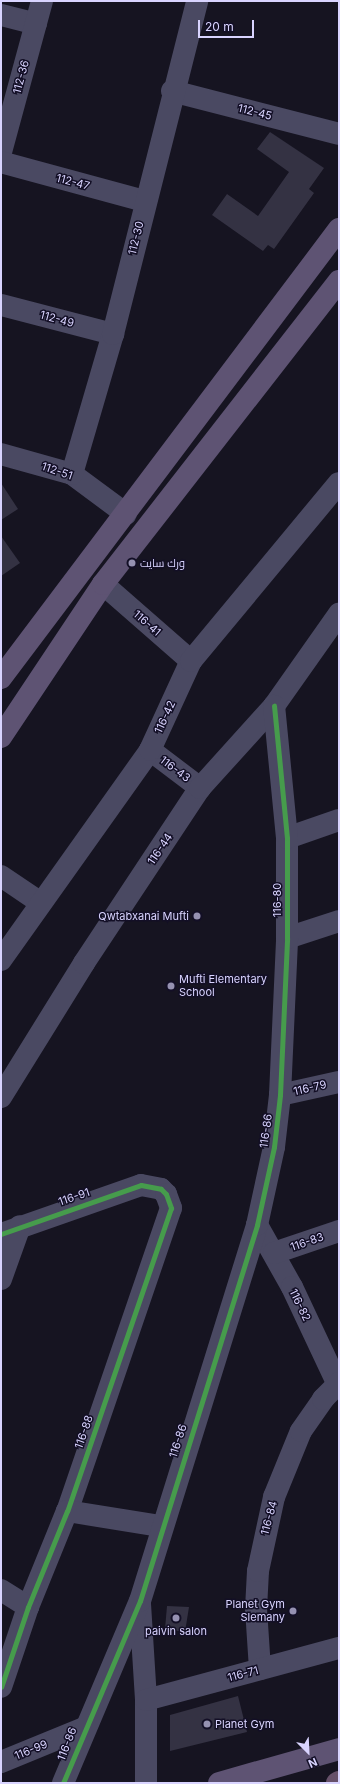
<!DOCTYPE html>
<meta charset="utf-8">
<style>
body{margin:0}
#map{position:relative;width:340px;height:1784px;overflow:hidden;background:#161421;font-family:Inter,Cairo,sans-serif}
div>[style]{position:absolute}
[style*='--x']{left:calc(var(--x)*1px);top:calc(var(--y)*1px);width:calc(var(--w)*1px);rotate:calc(var(--a)*1deg)}
.building>*{inset:0;background:#343243}
.minor>*{height:22px;margin:-11px;padding:0 11px;transform-origin:11px;border-radius:11px;background:#4a4962}
.major>*{height:22px;margin:-11px;padding:0 11px;transform-origin:11px;border-radius:11px;background:#5e5373}
.highway>*{height:22px;margin:-11px;padding:0 11px;transform-origin:11px;border-radius:11px;background:#67516a}
.cycleway>*{height:5px;margin:-2.5px;padding:0 2.5px;transform-origin:2.5px;border-radius:2.5px;background:#469c4c}
.dots>*{width:11px;height:11px;translate:-50% -50%;box-sizing:border-box;border:2px solid #130f26;border-radius:50%}
span{translate:-50% -50%;white-space:nowrap;text-align:center;line-height:1.15;-webkit-text-stroke:3px #130f26;paint-order:stroke}
.street-label{font-size:11px;color:#d9d4ff}
.poi-label{font-size:11px;color:#d9d4ff}
.left{translate:0 -50%;text-align:left}
.right{translate:-100% -50%;text-align:right}
.frame{position:absolute;inset:0;border:2px solid #d9d4ff;pointer-events:none}
.north{position:absolute;left:288px;top:1732px;width:40px;height:40px;-webkit-text-stroke:3px #130f26;paint-order:stroke;rotate:156deg;font-size:11px;font-weight:700;line-height:16px;text-align:center;color:#d9d4ff}
.north::after{content:'';display:block;margin:auto;width:14px;height:18px;background:#d9d4ff;clip-path:polygon(50% 0,100% 100%,50% 72%,0 100%)}
.scale{position:absolute;left:198px;top:20px;width:56px;height:18px;box-sizing:border-box;border:2px solid #d9d4ff;border-top:0;padding-left:5px;font-size:12px;line-height:14px;white-space:nowrap;color:#d9d4ff;-webkit-text-stroke:3px #130f26;paint-order:stroke}
</style>
<div id="map">
<div class="building">
<i style="clip-path:polygon(270px 132px,324px 168px,309px 189px,314px 193px,274px 249px,268px 245px,263px 251px,212px 215px,227px 194px,258px 216px,289px 172px,257px 149px)"></i>
<i style="clip-path:polygon(1px 483px,18px 509px,1px 520px)"></i>
<i style="clip-path:polygon(1px 536px,20px 563px,1px 576px)"></i>
<i style="clip-path:polygon(167px 1606px,189px 1607px,185px 1632px,165px 1629px)"></i>
<i style="clip-path:polygon(238px 1696px,247px 1732px,170px 1751px,170px 1715px)"></i>
</div>
<div class="minor">
<i style="--x:1;--y:15;--w:36;--a:14"></i>
<i style="--x:172;--y:91;--w:172;--a:14.4"></i>
<i style="--x:1;--y:152;--w:156;--a:-74.8"></i>
<i style="--x:1;--y:162;--w:149;--a:15.2"></i>
<i style="--x:1;--y:305;--w:116;--a:14.5"></i>
<i style="--x:1;--y:454;--w:74;--a:15.7"></i>
<i style="--x:72;--y:474;--w:67;--a:36.5"></i>
<i style="--x:72;--y:474;--w:146;--a:-73.7"></i>
<i style="--x:113;--y:334;--w:343;--a:-75.8"></i>
<i style="--x:103;--y:584;--w:117;--a:41.2"></i>
<i style="--x:150;--y:750;--w:63;--a:37.2"></i>
<i style="--x:287;--y:838;--w:55;--a:-19.1"></i>
<i style="--x:1;--y:876;--w:48;--a:34"></i>
<i style="--x:287;--y:938;--w:55;--a:-18.1"></i>
<i style="--x:1;--y:960;--w:257;--a:-54.6"></i>
<i style="--x:150;--y:750;--w:98;--a:-65.3"></i>
<i style="--x:191;--y:661;--w:231;--a:-50.3"></i>
<i style="--x:280;--y:1095;--w:60;--a:-12.4"></i>
<i style="--x:1;--y:1097;--w:158;--a:-58.2"></i>
<i style="--x:84;--y:963;--w:210;--a:-56.5"></i>
<i style="--x:200;--y:788;--w:110;--a:-47.9"></i>
<i style="--x:274;--y:706;--w:113;--a:-54.8"></i>
<i style="--x:257;--y:1225;--w:71;--a:60.6"></i>
<i style="--x:292;--y:1287;--w:110;--a:64.8"></i>
<i style="--x:1;--y:1234;--w:148;--a:-19.3"></i>
<i style="--x:141;--y:1185;--w:20;--a:11"></i>
<i style="--x:161;--y:1189;--w:7;--a:45"></i>
<i style="--x:166;--y:1194;--w:15;--a:70"></i>
<i style="--x:171;--y:1208;--w:320;--a:108.9"></i>
<i style="--x:67;--y:1511;--w:104;--a:112.1"></i>
<i style="--x:28;--y:1607;--w:84;--a:108.6"></i>
<i style="--x:274;--y:1253;--w:69;--a:-18.7"></i>
<i style="--x:1;--y:1279;--w:56;--a:-70.3"></i>
<i style="--x:67;--y:1511;--w:95;--a:9.1"></i>
<i style="--x:1;--y:1590;--w:32;--a:32"></i>
<i style="--x:140;--y:1604;--w:96;--a:86.4"></i>
<i style="--x:146;--y:1700;--w:83;--a:90"></i>
<i style="--x:260;--y:1669;--w:60;--a:-93.8"></i>
<i style="--x:256;--y:1609;--w:38;--a:-87"></i>
<i style="--x:258;--y:1571;--w:76;--a:-77.8"></i>
<i style="--x:274;--y:1497;--w:71;--a:-67.8"></i>
<i style="--x:301;--y:1431;--w:39;--a:-55"></i>
<i style="--x:323;--y:1399;--w:23;--a:-45"></i>
<i style="--x:146;--y:1700;--w:200;--a:-15.1"></i>
<i style="--x:1;--y:1762;--w:90;--a:-22.3"></i>
<i style="--x:63;--y:1783;--w:198;--a:-67.1"></i>
<i style="--x:140;--y:1601;--w:394;--a:-72.7"></i>
<i style="--x:257;--y:1225;--w:80;--a:-77.7"></i>
<i style="--x:274;--y:1147;--w:52;--a:-83.4"></i>
<i style="--x:280;--y:1095;--w:157;--a:-87.4"></i>
<i style="--x:287;--y:938;--w:100;--a:-90"></i>
<i style="--x:287;--y:838;--w:133;--a:-95.6"></i>
</div>
<div class="major">
<i style="--x:1;--y:678;--w:562;--a:-53.03"></i>
<i style="--x:1;--y:737;--w:184;--a:-56.3"></i>
<i style="--x:103;--y:584;--w:384;--a:-52.1"></i>
<i style="--x:219;--y:1783;--w:125;--a:-15.8"></i>
</div>
<div class="highway">
<i style="--x:337;--y:1783;--w:2;--a:-27"></i>
</div>
<div class="cycleway">
<i style="--x:1;--y:1234;--w:148;--a:-19.3"></i>
<i style="--x:141;--y:1185;--w:20;--a:11"></i>
<i style="--x:161;--y:1189;--w:7;--a:45"></i>
<i style="--x:166;--y:1194;--w:15;--a:70"></i>
<i style="--x:171;--y:1208;--w:320;--a:108.9"></i>
<i style="--x:67;--y:1511;--w:104;--a:112.1"></i>
<i style="--x:28;--y:1607;--w:84;--a:108.6"></i>
<i style="--x:63;--y:1783;--w:198;--a:-67.1"></i>
<i style="--x:140;--y:1601;--w:394;--a:-72.7"></i>
<i style="--x:257;--y:1225;--w:80;--a:-77.7"></i>
<i style="--x:274;--y:1147;--w:52;--a:-83.4"></i>
<i style="--x:280;--y:1095;--w:157;--a:-87.4"></i>
<i style="--x:287;--y:938;--w:100;--a:-90"></i>
<i style="--x:287;--y:838;--w:133;--a:-95.6"></i>
</div>
<div class="dots">
<i style="left:132px;top:563px;background:#9591b1"></i>
<i style="left:197px;top:916px;background:#9591b1"></i>
<i style="left:171px;top:986px;background:#9591b1"></i>
<i style="left:293px;top:1611px;background:#9591b1"></i>
<i style="left:176px;top:1618px;background:#9591b1"></i>
<i style="left:207px;top:1724px;background:#9591b1"></i>
</div>
<div class="street-label">
<span style="left:21px;top:77px;rotate:-75deg">112-36</span>
<span style="left:255px;top:112px;rotate:14deg">112-45</span>
<span style="left:73px;top:182px;rotate:15deg">112-47</span>
<span style="left:136px;top:238px;rotate:-76deg">112-30</span>
<span style="left:57px;top:319px;rotate:15deg">112-49</span>
<span style="left:57px;top:471px;rotate:19deg">112-51</span>
<span style="left:147px;top:623px;rotate:41deg">116-41</span>
<span style="left:165px;top:717px;rotate:-65deg">116-42</span>
<span style="left:175px;top:769px;rotate:37deg">116-43</span>
<span style="left:160px;top:849px;rotate:-56deg">116-44</span>
<span style="left:277px;top:900px;rotate:-90deg">116-80</span>
<span style="left:310px;top:1088px;rotate:-13deg">116-79</span>
<span style="left:266px;top:1131px;rotate:-82deg">116-86</span>
<span style="left:74px;top:1197px;rotate:-19deg">116-91</span>
<span style="left:307px;top:1242px;rotate:-19deg">116-83</span>
<span style="left:300px;top:1305px;rotate:64deg">116-82</span>
<span style="left:84px;top:1432px;rotate:-71deg">116-88</span>
<span style="left:178px;top:1441px;rotate:-72deg">116-86</span>
<span style="left:269px;top:1518px;rotate:-75deg">116-84</span>
<span style="left:243px;top:1674px;rotate:-15deg">116-71</span>
<span style="left:67px;top:1744px;rotate:-69deg">116-86</span>
<span style="left:31px;top:1750px;rotate:-22deg">116-99</span>
</div>
<div class="poi-label">
<span class="left" style="left:140px;top:563px">ورك سايت</span>
<span class="right" style="left:189px;top:916px">Qwtabxanai Mufti</span>
<span class="left" style="left:179px;top:986px">Mufti Elementary<br>School</span>
<span class="right" style="left:285px;top:1611px">Planet Gym<br>Slemany</span>
<span style="left:176px;top:1631px">paivin salon</span>
<span class="left" style="left:215px;top:1724px">Planet Gym</span>
</div>
<div class="frame"></div>
<div class="north">N</div>
<div class="scale">20 m</div>
</div>
